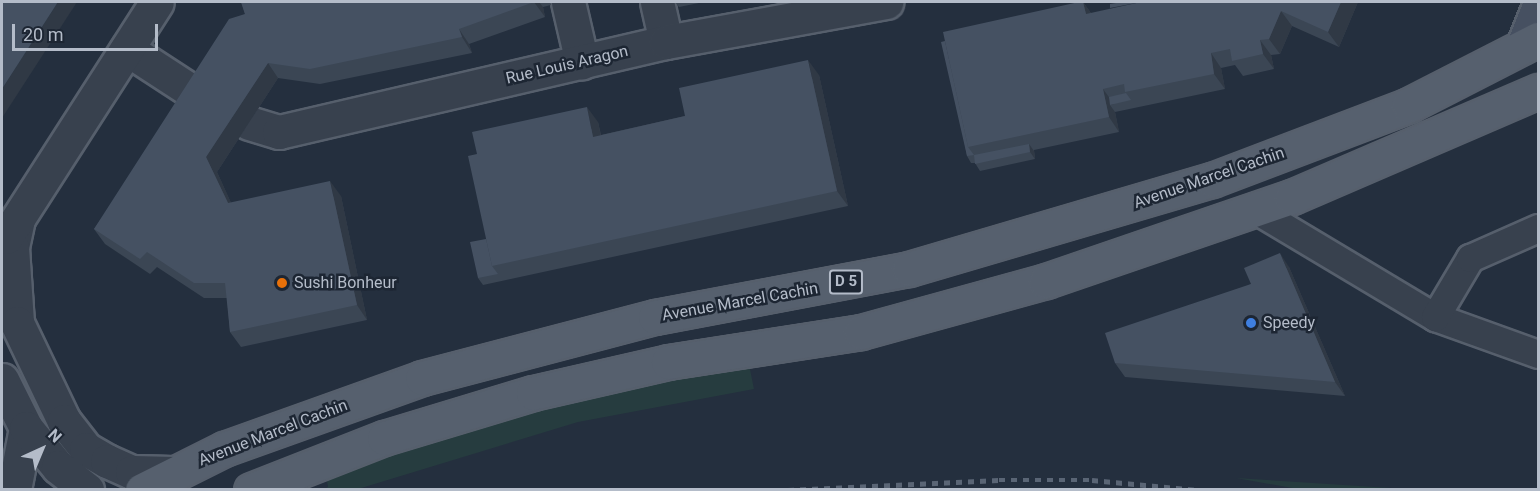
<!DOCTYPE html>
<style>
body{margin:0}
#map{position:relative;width:1540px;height:491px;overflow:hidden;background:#242f3e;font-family:Roboto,sans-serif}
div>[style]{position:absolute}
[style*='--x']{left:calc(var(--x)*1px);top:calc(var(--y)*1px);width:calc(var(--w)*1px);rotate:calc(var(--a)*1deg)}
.green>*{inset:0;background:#263c3f}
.roads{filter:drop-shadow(2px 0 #565f6c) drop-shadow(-2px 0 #565f6c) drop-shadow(0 2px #565f6c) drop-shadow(0 -2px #565f6c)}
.lane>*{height:27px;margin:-13.5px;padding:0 13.5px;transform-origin:13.5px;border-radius:13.5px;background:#38414e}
.street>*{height:33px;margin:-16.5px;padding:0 16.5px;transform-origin:16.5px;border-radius:16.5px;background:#38414e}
.secondary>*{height:33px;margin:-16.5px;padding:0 16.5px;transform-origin:16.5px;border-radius:16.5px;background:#465061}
.primary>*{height:33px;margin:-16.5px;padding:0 16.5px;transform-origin:16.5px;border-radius:16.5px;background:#56606e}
.rail>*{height:4.5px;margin-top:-2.25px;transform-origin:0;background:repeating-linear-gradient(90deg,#5a6575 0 6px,transparent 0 12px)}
.wall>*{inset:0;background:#3b4654}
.shaded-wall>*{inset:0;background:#303945}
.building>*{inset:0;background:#455162}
.dots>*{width:16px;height:16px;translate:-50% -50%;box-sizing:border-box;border:3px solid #1d2633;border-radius:50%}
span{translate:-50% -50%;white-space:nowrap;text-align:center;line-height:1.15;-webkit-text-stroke:5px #1d2633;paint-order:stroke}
.shield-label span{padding:2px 4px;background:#1d2633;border:2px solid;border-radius:4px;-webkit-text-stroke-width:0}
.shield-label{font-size:15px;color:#b4bcc9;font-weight:700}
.street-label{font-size:16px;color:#b4bcc9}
.poi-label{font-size:16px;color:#b4bcc9}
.left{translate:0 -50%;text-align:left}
.frame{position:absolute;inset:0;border:3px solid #b4bcc9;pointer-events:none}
.north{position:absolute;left:12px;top:419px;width:60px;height:60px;-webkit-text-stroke:4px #1d2633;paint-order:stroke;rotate:44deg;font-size:16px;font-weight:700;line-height:24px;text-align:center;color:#b4bcc9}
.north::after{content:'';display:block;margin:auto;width:21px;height:27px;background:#b4bcc9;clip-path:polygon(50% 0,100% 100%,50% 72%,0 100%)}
.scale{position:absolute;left:12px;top:24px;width:146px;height:27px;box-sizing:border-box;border:3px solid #b4bcc9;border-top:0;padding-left:8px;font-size:18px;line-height:21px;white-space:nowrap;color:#b4bcc9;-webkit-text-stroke:4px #1d2633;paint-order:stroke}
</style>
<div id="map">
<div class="green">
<i style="clip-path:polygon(749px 364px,754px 389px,578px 422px,358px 489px,322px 490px,328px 487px,326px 474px,399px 447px,596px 391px)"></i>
<i style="clip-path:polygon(1236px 478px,1406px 489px,1298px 489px)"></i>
</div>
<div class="roads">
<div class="lane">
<i style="--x:1256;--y:210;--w:209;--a:30.9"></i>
<i style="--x:1435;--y:317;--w:109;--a:19.8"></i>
<i style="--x:1435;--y:317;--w:69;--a:-59.3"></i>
<i style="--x:1470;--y:258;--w:74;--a:-23.8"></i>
</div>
<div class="street">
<i style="--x:568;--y:2;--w:62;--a:76.9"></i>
<i style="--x:657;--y:2;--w:41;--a:77.3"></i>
<i style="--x:127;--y:49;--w:86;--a:33.1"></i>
<i style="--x:249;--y:123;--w:31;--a:17"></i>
<i style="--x:279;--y:132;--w:397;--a:-13.1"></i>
<i style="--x:666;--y:42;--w:224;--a:-10.3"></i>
<i style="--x:18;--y:219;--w:29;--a:102"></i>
<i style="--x:12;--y:247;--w:76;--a:86.2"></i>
<i style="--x:17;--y:323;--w:109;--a:64.4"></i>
<i style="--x:64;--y:421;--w:36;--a:52"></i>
<i style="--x:86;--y:449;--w:24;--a:30"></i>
<i style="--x:107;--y:461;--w:27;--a:24"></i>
<i style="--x:132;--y:472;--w:41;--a:1.4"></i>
<i style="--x:6;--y:237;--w:279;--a:-57.3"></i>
<i style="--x:2;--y:380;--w:54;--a:63.4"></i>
<i style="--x:26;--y:428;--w:63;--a:101"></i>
<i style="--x:26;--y:428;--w:50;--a:50.6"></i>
<i style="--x:58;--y:467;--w:37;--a:38"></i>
</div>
<div class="secondary">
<i style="--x:1523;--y:46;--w:41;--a:-68.5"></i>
</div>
<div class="primary">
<i style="--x:142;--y:490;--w:92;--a:-26.6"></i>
<i style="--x:224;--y:449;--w:210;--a:-19.7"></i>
<i style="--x:422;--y:378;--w:241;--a:-14.7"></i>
<i style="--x:655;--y:317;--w:258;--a:-10.7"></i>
<i style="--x:909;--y:269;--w:316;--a:-16.4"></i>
<i style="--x:1212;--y:180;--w:211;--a:-20.8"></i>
<i style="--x:1409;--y:105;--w:145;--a:-27.1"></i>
<i style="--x:251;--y:490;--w:143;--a:-21.4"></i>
<i style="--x:384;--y:438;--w:156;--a:-16.8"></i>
<i style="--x:533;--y:393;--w:139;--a:-12.9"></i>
<i style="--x:668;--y:362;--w:195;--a:-8.8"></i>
<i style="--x:861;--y:332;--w:192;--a:-15.4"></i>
<i style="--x:1046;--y:281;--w:260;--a:-18.9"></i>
<i style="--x:1292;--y:197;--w:268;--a:-23.3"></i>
</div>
</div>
<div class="rail">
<i style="--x:788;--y:490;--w:211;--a:-2.7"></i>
<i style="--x:999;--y:480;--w:93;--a:0"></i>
<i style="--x:1092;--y:480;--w:106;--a:5.4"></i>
</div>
<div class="wall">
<i style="clip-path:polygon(241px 2px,550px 2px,551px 5px,543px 7px,545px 17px,469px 44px,472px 53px,320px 84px,278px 78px,217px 172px,231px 203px,341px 196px,367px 320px,241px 347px,230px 332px,227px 298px,204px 298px,157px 267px,150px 274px,105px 244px,94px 229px,245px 14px)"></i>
<i style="clip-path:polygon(675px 2px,704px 2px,679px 7px)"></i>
<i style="clip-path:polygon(1083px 2px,1091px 13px,1358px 2px,1339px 47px,1292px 26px,1280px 54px,1271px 55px,1274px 69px,1243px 76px,1235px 65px,1221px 68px,1225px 89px,1115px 112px,1119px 132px,1034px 150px,1035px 159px,980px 171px,975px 163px,971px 163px,967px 156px,945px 41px)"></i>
<i style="clip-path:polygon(819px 75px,848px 206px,483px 285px,478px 278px,486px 239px,598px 122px,601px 135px,685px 116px)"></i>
<i style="clip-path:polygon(1289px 267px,1345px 396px,1125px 377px,1115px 363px,1251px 284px)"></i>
</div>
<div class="shaded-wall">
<i style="clip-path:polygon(58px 2px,77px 2px,2px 118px,2px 89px)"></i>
<i style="clip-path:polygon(534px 2px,539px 2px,543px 7px,545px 17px)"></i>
<i style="clip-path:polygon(1083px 2px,1093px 16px,1086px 14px)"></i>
<i style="clip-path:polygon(1341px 2px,1358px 2px,1339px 47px,1328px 32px)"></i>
<i style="clip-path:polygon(1281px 11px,1292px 26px,1280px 54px,1269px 39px)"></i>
<i style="clip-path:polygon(459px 29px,469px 44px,472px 53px,462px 37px)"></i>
<i style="clip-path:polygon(1260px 40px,1271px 55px,1274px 69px,1263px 54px)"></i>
<i style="clip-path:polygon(1211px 53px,1221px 68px,1225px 89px,1214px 74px)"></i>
<i style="clip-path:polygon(808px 60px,819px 75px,848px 206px,837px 191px)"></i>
<i style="clip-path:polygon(268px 63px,278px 78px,217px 172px,238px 218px,228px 203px,206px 157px)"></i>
<i style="clip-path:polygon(1103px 89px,1114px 104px,1110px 105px,1115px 112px,1119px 132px,1109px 117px)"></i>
<i style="clip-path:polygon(587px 107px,598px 122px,604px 152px,593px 137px)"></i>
<i style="clip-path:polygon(1029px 144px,1034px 151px,1035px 159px,1030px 152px)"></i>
<i style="clip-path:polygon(330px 181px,341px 196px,367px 320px,357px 305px)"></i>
<i style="clip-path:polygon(1280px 253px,1289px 267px,1345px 396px,1335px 382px)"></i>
</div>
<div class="building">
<i style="clip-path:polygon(2px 2px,58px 2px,2px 89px)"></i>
<i style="clip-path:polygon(241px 2px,534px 2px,459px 29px,462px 37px,310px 69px,268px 63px,206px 157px,228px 203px,330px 181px,357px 305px,230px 332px,225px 283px,194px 283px,147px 252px,140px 259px,94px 229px,229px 19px,245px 14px)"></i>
<i style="clip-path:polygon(1079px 2px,1083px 2px,1086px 14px,1141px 2px,1341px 2px,1328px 32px,1281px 11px,1269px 39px,1260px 40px,1263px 54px,1232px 61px,1230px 49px,1211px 53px,1214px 74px,1125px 92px,1124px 84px,1103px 89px,1109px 117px,968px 147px,943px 32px)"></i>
<i style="clip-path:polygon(1122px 2px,1141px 2px,1110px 8px,1110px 4px)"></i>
<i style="clip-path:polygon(945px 41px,968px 147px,974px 155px,1029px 144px,1030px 152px,975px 164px,974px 155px,967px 156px,941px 42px)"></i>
<i style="clip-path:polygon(808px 60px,837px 191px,492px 266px,468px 156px,477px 154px,472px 132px,587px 107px,593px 137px,685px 116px,679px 88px)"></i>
<i style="clip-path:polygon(1126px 93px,1131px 100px,1110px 105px,1109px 97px)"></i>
<i style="clip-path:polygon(486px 239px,492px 266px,498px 274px,478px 278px,470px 242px)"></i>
<i style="clip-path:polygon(1280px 253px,1335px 382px,1115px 363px,1105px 333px,1251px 284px,1244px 268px)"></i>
</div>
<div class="dots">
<i style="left:282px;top:283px;background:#e8710a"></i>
<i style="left:1251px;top:323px;background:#3f7fe0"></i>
</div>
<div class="shield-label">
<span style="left:846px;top:282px">D 5</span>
</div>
<div class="street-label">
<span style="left:567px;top:65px;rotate:-13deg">Rue Louis Aragon</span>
<span style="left:1209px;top:178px;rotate:-19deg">Avenue Marcel Cachin</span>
<span style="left:740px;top:302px;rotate:-10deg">Avenue Marcel Cachin</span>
<span style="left:273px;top:433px;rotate:-21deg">Avenue Marcel Cachin</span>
</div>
<div class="poi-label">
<span class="left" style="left:294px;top:283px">Sushi Bonheur</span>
<span class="left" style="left:1263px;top:323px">Speedy</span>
</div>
<div class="frame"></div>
<div class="north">N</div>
<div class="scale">20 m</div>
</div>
